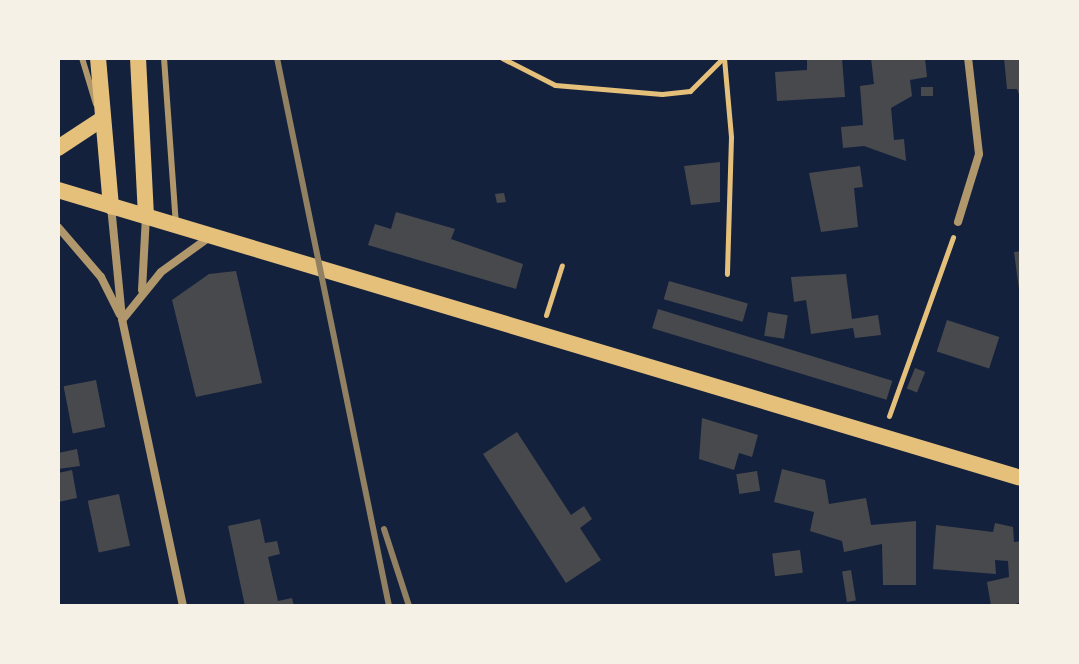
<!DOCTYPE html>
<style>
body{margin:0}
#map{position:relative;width:1079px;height:664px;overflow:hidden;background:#14213d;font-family:"Titillium Web",sans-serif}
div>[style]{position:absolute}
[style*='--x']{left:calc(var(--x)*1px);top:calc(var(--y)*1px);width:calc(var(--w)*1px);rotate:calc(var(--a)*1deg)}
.building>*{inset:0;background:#48494c;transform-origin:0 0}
.path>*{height:5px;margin:-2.5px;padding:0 2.5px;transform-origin:2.5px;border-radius:2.5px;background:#e5c07b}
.service>*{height:6px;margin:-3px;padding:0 3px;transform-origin:3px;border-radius:3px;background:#b1986c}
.minor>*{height:8px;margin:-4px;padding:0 4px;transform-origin:4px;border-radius:4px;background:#b1986c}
.secondary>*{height:16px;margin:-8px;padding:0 8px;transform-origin:8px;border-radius:8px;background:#e5c07b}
.rail>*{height:6px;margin:-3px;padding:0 3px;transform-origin:3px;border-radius:3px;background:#918062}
span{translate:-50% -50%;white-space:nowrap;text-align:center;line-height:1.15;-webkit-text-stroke:8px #f6f1e7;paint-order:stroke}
.frame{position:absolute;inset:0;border:60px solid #f6f1e7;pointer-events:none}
</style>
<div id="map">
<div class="building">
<i style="clip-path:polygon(807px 58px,842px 58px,845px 97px,777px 101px,775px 72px,807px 70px)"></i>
<i style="clip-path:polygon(871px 58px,925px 58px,927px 77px,910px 80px,912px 96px,891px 108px,894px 140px,904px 139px,906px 161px,864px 146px,843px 148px,841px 127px,863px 125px,860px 86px,874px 84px)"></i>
<i style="clip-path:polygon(1004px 58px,1021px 58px,1021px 100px,1017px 89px,1007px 89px)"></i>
<i style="left:933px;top:87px;width:9px;height:12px;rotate:90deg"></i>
<i style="clip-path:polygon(720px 162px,720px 202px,691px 205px,684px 166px)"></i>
<i style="clip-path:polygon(860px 166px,863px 187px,854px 188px,858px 227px,821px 232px,809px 173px)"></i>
<i style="clip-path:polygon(504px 193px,506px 202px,497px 203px,495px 194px)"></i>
<i style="clip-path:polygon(396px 212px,455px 229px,451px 239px,523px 264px,516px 289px,368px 245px,375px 224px,391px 229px)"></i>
<i style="clip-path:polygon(1021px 251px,1021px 289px,1019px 289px,1014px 252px)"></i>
<i style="clip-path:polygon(236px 271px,262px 383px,196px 397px,172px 300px,209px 274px)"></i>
<i style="clip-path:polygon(846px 274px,852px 319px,878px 315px,881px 335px,855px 338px,853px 328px,811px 334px,806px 300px,794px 302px,791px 277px)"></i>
<i style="left:669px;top:281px;width:82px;height:19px;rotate:16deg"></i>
<i style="left:658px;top:309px;width:245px;height:20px;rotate:17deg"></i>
<i style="left:768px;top:312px;width:20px;height:24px;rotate:9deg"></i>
<i style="left:947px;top:320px;width:55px;height:33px;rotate:18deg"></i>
<i style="left:915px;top:368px;width:11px;height:22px;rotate:22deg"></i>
<i style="left:96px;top:380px;width:48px;height:33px;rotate:79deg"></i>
<i style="clip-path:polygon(702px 418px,758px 435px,752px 457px,739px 453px,734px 470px,699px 459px)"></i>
<i style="clip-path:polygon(517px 432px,571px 515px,584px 506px,592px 519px,580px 528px,601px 560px,566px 583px,483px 454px)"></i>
<i style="clip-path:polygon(77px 449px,80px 466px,58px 469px,58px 453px)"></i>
<i style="clip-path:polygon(782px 469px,825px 480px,829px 504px,866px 498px,871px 525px,916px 521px,916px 585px,883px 585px,882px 544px,844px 552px,842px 541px,810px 531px,814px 512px,774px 502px)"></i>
<i style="clip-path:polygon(72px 470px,77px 498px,58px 502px,58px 473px)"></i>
<i style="left:757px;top:471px;width:20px;height:21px;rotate:81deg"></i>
<i style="left:119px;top:494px;width:53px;height:32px;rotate:78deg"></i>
<i style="clip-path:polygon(260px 519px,265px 543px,277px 541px,280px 554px,268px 557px,278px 601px,292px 598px,294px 606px,245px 606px,228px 526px)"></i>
<i style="clip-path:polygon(995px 523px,1013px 527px,1014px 542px,1021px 541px,1021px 602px,1010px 606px,991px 606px,987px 582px,1009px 577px,1008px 561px,995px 560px,996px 574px,933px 569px,936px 525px,993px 532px)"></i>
<i style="left:800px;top:550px;width:23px;height:28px;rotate:83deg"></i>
<i style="left:851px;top:570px;width:31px;height:9px;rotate:81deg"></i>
</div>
<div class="path">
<i style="--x:502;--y:58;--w:59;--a:27"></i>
<i style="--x:555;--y:85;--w:107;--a:4.8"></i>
<i style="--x:662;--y:94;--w:28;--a:-6"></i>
<i style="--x:690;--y:91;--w:47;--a:-45"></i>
<i style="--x:724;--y:58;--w:79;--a:84.9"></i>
<i style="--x:731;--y:137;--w:137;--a:91.7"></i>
<i style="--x:546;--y:315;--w:52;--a:-72.3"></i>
<i style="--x:889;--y:416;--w:190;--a:-70.3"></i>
</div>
<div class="service">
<i style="--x:82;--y:58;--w:48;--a:73.1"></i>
<i style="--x:164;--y:58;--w:167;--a:85.9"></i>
</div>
<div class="minor">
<i style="--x:111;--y:206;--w:114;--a:84.4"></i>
<i style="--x:122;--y:319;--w:293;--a:78"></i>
<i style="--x:958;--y:222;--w:71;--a:-72.8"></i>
<i style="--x:979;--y:154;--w:97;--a:-96.5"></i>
<i style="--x:58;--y:227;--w:66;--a:49.3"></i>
<i style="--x:101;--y:277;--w:42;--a:63.4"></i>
<i style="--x:142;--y:290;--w:74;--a:-86.9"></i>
<i style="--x:123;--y:319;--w:60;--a:-51"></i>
<i style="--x:161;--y:272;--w:62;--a:-35.8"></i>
</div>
<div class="secondary">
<i style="--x:98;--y:58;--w:149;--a:85"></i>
<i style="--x:138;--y:58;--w:158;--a:87.1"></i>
<i style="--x:58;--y:148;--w:53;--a:-33.4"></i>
<i style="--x:58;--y:190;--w:1005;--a:16.65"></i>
</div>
<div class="rail">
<i style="--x:277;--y:58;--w:559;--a:78.45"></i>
<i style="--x:384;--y:529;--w:81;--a:72"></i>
</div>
<div class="frame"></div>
</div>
